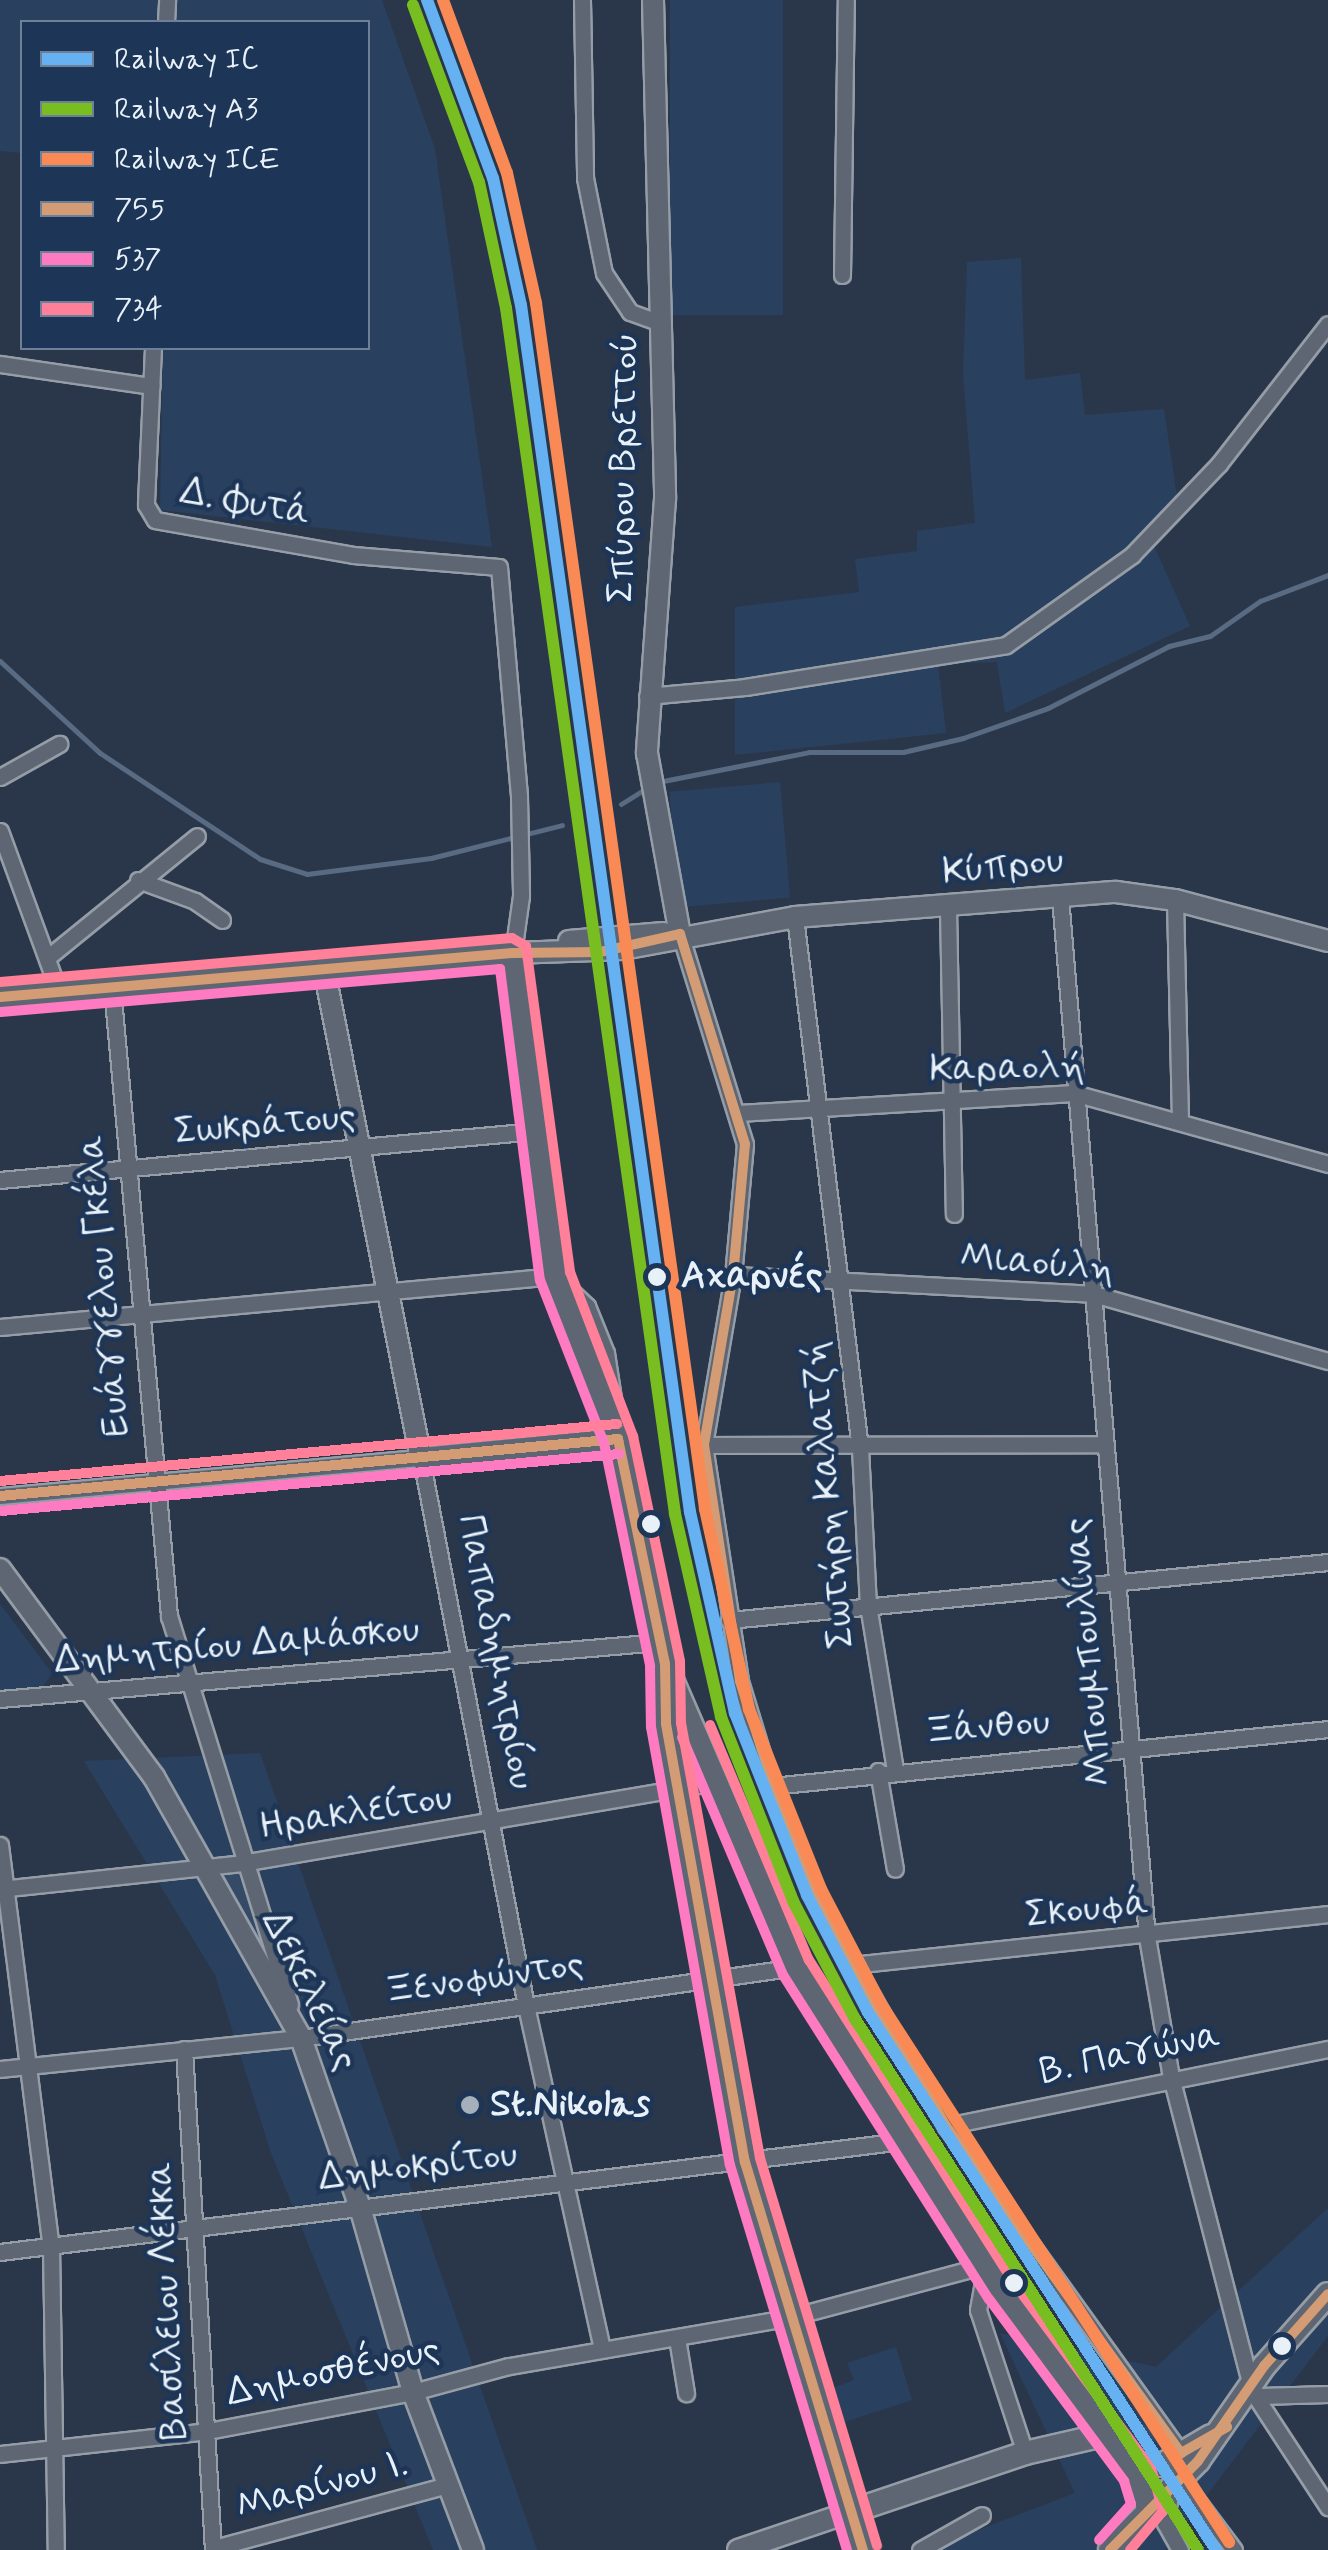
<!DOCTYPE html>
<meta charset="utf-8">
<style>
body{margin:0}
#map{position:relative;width:1328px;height:2550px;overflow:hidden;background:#2a374a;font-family:Mynerve,sans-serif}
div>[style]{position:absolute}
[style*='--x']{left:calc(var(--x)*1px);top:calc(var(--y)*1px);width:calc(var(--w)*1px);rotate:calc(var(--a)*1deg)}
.built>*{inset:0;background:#2a405f;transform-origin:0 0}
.green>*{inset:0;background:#354a67}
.round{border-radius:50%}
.stream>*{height:5px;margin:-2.5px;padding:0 2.5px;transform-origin:2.5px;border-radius:2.5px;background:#586b83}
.roads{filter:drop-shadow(2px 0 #959da7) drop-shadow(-2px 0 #959da7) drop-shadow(0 2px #959da7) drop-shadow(0 -2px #959da7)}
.minor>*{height:15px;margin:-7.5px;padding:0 7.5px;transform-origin:7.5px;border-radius:7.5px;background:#5d6672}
.tertiary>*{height:20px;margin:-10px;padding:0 10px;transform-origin:10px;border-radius:10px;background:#5d6672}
.secondary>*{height:22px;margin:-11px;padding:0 11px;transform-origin:11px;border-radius:11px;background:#5d6672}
.bus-1>*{height:10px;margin:-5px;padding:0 5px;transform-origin:5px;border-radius:5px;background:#d39c74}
.bus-2>*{height:10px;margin:-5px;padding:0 5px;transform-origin:5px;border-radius:5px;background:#fe7ac1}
.bus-3>*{height:10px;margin:-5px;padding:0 5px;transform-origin:5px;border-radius:5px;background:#ff8098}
.rail-1>*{height:12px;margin:-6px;padding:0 6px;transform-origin:6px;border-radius:6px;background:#66b1f2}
.rail-2>*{height:12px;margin:-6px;padding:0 6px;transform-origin:6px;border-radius:6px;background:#78be20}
.rail-3>*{height:12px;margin:-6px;padding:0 6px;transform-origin:6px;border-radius:6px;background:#f98a56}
.dots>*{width:28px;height:28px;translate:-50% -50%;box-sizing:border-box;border:5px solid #1d3557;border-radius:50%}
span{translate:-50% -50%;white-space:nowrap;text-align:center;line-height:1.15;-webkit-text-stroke:9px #1d3557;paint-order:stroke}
.street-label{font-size:38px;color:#e8f1f8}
.stop-label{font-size:38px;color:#e8f1f8;font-weight:700}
.left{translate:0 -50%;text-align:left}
.poi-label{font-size:38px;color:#e8f1f8;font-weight:700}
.legend{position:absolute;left:20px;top:20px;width:350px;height:330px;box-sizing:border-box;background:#1d3557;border:2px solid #6e8097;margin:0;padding:12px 18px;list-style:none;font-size:30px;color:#e8f1f8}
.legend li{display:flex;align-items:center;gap:20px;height:50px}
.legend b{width:50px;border:2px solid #6e8097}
</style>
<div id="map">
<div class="built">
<i style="clip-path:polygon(0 0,382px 0,435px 149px,492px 547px,160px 510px,163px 348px,368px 348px,368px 22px,22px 22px,22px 153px,0 151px)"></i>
<i style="left:670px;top:0;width:113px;height:315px"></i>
<i style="clip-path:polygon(1021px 258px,1025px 380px,1080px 373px,1085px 415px,1164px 409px,1179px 511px,1149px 535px,1190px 626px,1005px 713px,997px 662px,938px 664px,946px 733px,735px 755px,735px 607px,859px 592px,855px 559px,917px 551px,917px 531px,975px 523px,963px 374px,967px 262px)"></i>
<i style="left:780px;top:782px;width:116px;height:111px;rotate:85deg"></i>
<i style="clip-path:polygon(0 1604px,52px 1673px,42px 1688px,0 1691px)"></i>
<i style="clip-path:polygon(260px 1753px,537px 2550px,433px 2550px,271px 2153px,215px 1975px,84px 1761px)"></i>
<i style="clip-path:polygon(1328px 2208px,1328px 2336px,1165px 2550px,926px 2550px,1075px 2493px,1000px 2333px,1156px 2367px)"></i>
<i style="clip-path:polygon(896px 2347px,912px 2400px,826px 2428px,815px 2395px,854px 2380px,847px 2363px)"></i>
</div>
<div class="green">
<i style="clip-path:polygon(236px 1867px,273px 1973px,215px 1869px)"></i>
<i class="round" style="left:1124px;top:2424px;width:30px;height:30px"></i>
</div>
<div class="stream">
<i style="--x:0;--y:661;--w:136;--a:42.6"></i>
<i style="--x:100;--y:753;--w:192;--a:33.5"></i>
<i style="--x:260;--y:859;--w:49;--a:17.7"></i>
<i style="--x:307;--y:874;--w:125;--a:-7.4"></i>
<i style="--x:431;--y:858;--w:135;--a:-14.1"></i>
<i style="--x:658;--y:782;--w:154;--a:-11.2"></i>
<i style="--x:809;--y:752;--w:94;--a:0"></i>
<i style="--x:903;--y:752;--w:62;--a:-13.1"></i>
<i style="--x:963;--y:738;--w:90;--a:-19.4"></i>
<i style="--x:1048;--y:708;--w:136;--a:-27.1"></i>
<i style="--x:1169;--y:646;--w:42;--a:-13.7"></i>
<i style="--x:1210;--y:636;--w:61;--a:-35"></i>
<i style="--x:1260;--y:601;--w:73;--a:-20.9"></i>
<i style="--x:621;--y:804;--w:32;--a:-32"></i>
</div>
<div class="roads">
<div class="minor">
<i style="--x:582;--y:0;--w:178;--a:89"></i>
<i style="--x:585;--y:178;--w:97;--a:78.7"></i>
<i style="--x:604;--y:273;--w:47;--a:56.3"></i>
<i style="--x:630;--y:312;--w:33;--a:20"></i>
<i style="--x:166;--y:22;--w:22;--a:-87"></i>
<i style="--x:842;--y:275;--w:275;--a:-89.2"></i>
<i style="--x:153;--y:348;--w:157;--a:92.6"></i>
<i style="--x:146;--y:505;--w:17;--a:59"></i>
<i style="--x:155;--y:520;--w:201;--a:10"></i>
<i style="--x:353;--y:555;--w:146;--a:4.7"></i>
<i style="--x:499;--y:567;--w:231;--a:85"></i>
<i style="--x:519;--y:797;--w:99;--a:88.8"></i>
<i style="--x:521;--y:896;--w:58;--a:98"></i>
<i style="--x:0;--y:364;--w:153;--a:8.3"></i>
<i style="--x:647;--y:696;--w:98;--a:-5.2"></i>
<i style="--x:745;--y:687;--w:264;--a:-9.1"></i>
<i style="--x:1006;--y:645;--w:155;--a:-35.5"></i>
<i style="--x:1132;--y:555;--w:126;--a:-46.3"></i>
<i style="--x:1219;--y:464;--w:177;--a:-52.1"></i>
<i style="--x:0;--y:777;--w:68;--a:-29.2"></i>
<i style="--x:0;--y:831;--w:171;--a:69.9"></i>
<i style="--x:138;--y:880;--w:61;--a:20.2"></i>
<i style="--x:195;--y:901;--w:33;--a:35"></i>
<i style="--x:1060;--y:897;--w:1044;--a:85.22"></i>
<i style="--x:1147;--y:1937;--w:142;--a:80.3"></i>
<i style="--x:1171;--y:2077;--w:324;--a:75.5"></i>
<i style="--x:1252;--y:2391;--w:139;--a:56.8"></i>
<i style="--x:1175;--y:900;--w:222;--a:88.7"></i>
<i style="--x:948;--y:908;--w:306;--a:88.9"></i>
<i style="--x:795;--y:917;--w:535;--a:83.02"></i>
<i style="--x:860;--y:1448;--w:157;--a:87.1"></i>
<i style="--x:868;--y:1605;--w:166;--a:80.7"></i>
<i style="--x:680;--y:934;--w:220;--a:72.8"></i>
<i style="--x:745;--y:1144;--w:132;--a:95.2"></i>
<i style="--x:733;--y:1275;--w:172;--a:99.7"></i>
<i style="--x:704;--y:1445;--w:239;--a:81.3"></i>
<i style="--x:740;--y:1681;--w:110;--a:73.1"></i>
<i style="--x:772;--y:1786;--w:148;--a:66.9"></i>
<i style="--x:830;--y:1922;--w:235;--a:60.4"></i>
<i style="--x:946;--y:2126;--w:403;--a:54.3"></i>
<i style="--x:47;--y:958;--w:193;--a:-39.1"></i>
<i style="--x:112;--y:987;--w:632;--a:84.82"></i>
<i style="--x:169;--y:1616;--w:407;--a:72.7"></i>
<i style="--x:737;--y:1113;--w:338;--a:-3.4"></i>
<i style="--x:1074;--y:1093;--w:264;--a:15.6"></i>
<i style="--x:0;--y:1180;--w:537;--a:-5.23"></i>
<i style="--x:733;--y:1275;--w:361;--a:3"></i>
<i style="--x:1094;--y:1294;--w:243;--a:16"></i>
<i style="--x:0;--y:1327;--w:557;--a:-5.25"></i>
<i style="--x:555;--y:1276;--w:44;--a:43.2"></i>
<i style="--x:587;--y:1306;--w:51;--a:68"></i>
<i style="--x:606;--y:1353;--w:59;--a:81.2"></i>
<i style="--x:704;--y:1445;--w:399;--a:-0.1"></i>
<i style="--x:0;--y:1496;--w:423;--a:-5.2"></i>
<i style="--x:421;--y:1458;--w:558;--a:79.15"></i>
<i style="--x:526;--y:2006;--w:350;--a:77.5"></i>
<i style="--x:729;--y:1620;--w:602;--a:-5.53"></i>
<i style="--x:0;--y:1699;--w:661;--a:-4.94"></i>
<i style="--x:878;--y:1771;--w:99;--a:80.2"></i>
<i style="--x:772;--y:1786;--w:559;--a:-5.85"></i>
<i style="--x:0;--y:1845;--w:404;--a:82.8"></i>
<i style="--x:51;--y:2246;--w:304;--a:89.1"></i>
<i style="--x:0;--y:1889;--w:243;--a:-6.1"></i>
<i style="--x:242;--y:1863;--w:483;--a:-9.7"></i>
<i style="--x:852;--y:1965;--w:479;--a:-6.1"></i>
<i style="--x:184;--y:2049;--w:502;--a:86.69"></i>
<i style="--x:0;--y:2069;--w:303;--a:-5.9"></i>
<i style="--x:301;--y:2038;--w:500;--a:-8.16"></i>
<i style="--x:946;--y:2126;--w:390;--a:-11.4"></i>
<i style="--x:0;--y:2252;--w:910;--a:-7.01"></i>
<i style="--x:986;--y:2265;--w:46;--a:100.1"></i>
<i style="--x:978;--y:2310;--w:151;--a:71.8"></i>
<i style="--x:677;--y:2338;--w:56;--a:80.7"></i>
<i style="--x:1260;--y:2396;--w:68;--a:-1.7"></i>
<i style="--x:0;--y:2454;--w:209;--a:-6.3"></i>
<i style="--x:208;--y:2431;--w:209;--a:-10.8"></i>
<i style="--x:413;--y:2392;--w:99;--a:-15.2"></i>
<i style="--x:509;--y:2366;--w:282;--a:-9.8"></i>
<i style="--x:787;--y:2318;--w:206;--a:-14.9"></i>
<i style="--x:1180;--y:2478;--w:90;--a:53.1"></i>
<i style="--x:1171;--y:2490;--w:34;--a:100"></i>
<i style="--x:1165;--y:2523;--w:31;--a:61"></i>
<i style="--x:214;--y:2548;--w:241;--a:-15.1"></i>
<i style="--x:920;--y:2550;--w:71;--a:-29.4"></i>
</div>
<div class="tertiary">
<i style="--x:653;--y:0;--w:499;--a:88.6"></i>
<i style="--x:665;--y:499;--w:255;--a:94.1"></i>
<i style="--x:647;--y:753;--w:184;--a:79.7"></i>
<i style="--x:569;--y:941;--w:95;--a:-4.8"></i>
<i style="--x:513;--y:953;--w:110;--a:-2.1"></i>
<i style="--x:623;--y:949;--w:175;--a:-10.5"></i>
<i style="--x:795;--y:917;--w:322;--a:-4.5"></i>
<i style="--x:1116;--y:892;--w:60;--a:7.7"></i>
<i style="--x:1175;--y:900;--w:158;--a:15"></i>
<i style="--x:324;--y:969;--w:499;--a:78.8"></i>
<i style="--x:421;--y:1458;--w:198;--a:-5.5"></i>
<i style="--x:0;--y:1569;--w:259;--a:53.5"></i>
<i style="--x:154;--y:1777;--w:300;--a:60.6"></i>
<i style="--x:301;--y:2038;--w:179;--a:70.8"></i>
<i style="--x:360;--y:2207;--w:192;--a:74"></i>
<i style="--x:413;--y:2392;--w:169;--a:69.2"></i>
<i style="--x:738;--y:2550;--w:115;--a:-18.7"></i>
</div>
<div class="secondary">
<i style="--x:0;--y:997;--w:515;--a:-4.9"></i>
<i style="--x:513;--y:953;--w:326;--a:82.6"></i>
<i style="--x:555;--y:1276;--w:175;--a:68.9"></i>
<i style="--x:618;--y:1439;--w:230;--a:78.2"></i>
<i style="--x:665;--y:1664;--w:60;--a:89"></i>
<i style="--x:666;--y:1724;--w:445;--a:79.8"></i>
<i style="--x:745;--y:2162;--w:406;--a:73.1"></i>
<i style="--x:669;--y:1673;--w:320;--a:66.6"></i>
<i style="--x:796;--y:1967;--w:384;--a:57.6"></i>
<i style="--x:1002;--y:2291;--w:227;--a:53.6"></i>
<i style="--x:1137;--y:2474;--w:35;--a:72"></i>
<i style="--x:1130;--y:2465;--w:32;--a:0"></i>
<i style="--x:1162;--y:2465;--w:57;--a:-30.6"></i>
<i style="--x:847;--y:2513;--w:188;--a:-18.6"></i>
<i style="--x:1025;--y:2453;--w:85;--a:-12.9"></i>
<i style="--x:1110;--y:2550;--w:125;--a:-45.3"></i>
<i style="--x:1198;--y:2461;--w:116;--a:-55.2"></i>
<i style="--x:1264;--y:2366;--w:96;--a:-48.4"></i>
</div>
</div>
<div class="bus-1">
<i style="--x:0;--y:997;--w:515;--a:-4.9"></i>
<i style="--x:513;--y:953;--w:87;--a:-0.7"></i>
<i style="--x:600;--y:952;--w:82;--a:-12.7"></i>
<i style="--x:680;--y:934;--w:220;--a:72.8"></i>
<i style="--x:745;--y:1144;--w:132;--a:95.2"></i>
<i style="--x:733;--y:1275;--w:172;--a:99.7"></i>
<i style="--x:704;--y:1445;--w:239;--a:81.3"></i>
<i style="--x:740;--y:1681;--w:154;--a:72.3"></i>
<i style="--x:787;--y:1828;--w:152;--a:64.6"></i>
<i style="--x:852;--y:1965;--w:186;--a:59.7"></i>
<i style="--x:946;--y:2126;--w:403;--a:54.3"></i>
<i style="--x:1181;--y:2453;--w:53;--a:-29.5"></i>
<i style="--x:0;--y:1496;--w:621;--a:-5.27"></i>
<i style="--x:618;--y:1439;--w:230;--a:78.2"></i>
<i style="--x:665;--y:1664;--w:60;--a:89"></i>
<i style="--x:666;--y:1724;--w:445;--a:79.8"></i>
<i style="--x:745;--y:2162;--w:406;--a:73.1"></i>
<i style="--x:1110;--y:2550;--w:125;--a:-45.3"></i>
<i style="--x:1198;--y:2461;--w:116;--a:-55.2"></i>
<i style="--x:1264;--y:2366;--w:96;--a:-48.4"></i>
</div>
<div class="bus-2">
<i style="--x:1;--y:1012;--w:501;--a:-4.93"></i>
<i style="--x:500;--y:969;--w:314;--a:82.7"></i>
<i style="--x:540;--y:1280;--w:175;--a:68.6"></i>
<i style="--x:604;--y:1443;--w:228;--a:78.3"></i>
<i style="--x:650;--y:1666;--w:61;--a:89.1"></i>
<i style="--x:651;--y:1727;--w:445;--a:79.8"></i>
<i style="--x:730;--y:2165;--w:402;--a:73.1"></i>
<i style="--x:1;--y:1511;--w:621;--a:-5.27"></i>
<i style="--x:682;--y:1737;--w:259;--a:67"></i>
<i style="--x:783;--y:1975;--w:384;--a:57.6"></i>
<i style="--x:989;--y:2299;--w:227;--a:53.4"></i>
<i style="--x:1124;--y:2481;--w:24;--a:73"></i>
<i style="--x:1131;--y:2504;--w:48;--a:131.6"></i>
</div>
<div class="bus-3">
<i style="--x:0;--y:982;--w:514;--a:-4.91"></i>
<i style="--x:512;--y:938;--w:16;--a:30"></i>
<i style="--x:526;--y:946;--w:329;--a:82.3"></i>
<i style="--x:570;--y:1272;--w:176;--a:69"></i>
<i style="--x:633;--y:1436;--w:230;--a:78.2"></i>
<i style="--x:680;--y:1661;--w:62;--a:89.1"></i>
<i style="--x:681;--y:1723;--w:442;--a:79.7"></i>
<i style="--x:760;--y:2158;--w:405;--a:73.2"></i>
<i style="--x:0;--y:1481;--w:620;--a:-5.28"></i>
<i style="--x:710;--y:1725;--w:255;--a:67.2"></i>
<i style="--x:809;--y:1960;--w:383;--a:57.6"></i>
<i style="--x:1014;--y:2283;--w:230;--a:53.5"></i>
<i style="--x:1151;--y:2468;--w:45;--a:74.4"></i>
<i style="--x:1163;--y:2511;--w:51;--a:130.2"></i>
</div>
<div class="rail-1">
<i style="--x:427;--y:0;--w:190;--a:69.7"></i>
<i style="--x:493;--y:178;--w:130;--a:77.6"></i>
<i style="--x:521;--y:305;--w:1219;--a:82.03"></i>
<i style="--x:690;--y:1512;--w:206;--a:77.4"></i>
<i style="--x:735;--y:1713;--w:196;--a:68.4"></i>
<i style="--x:807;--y:1895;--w:132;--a:62.5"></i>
<i style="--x:868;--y:2012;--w:641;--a:57.1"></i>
</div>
<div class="rail-2">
<i style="--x:413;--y:5;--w:189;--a:69.6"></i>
<i style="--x:479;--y:182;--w:129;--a:77.9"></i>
<i style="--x:506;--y:308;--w:1218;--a:82.02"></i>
<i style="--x:675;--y:1514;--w:208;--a:77.2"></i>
<i style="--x:721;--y:1717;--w:198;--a:68.6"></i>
<i style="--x:793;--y:1901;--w:133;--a:62.3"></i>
<i style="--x:855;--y:2019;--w:632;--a:57.14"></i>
</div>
<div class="rail-3">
<i style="--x:443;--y:0;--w:184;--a:69.7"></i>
<i style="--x:507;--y:173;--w:133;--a:77.4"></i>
<i style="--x:536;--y:303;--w:1218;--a:82.02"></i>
<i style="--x:705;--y:1509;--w:205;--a:77.6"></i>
<i style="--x:749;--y:1709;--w:194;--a:68.2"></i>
<i style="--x:821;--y:1889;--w:130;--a:62.4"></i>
<i style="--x:881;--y:2004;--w:641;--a:57.1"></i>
</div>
<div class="dots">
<i style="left:657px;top:1277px;background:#e8f1f8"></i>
<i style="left:651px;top:1524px;background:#e8f1f8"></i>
<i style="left:470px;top:2105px;background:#a6b0bb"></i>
<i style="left:1014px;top:2283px;background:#e8f1f8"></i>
<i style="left:1282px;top:2346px;background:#e8f1f8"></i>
</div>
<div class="street-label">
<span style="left:624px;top:468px;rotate:-89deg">Σπύρου Βρεττού</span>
<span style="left:245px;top:503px;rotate:10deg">Δ. Φυτά</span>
<span style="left:1003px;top:867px;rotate:-6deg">Κύπρου</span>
<span style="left:1007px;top:1069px;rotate:-1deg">Καραολή</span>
<span style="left:265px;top:1125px;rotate:-5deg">Σωκράτους</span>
<span style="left:1037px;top:1264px;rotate:5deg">Μιαούλη</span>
<span style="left:105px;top:1286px;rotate:-95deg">Ευάγγελου Γκέλα</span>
<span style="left:829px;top:1495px;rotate:-95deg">Σωτήρη Καλατζή</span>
<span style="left:237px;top:1646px;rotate:-5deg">Δημητρίου Δαμάσκου</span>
<span style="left:495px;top:1652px;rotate:79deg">Παπαδημητρίου</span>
<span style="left:1089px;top:1652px;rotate:-95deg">Μπουμπουλίνας</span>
<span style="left:987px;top:1728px;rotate:-5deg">Ξάνθου</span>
<span style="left:356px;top:1813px;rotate:-9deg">Ηρακλείτου</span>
<span style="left:1087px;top:1910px;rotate:-6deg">Σκουφά</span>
<span style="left:484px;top:1979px;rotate:-8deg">Ξενοφώντος</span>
<span style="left:309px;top:1991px;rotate:64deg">Δεκελείας</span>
<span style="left:1130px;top:2054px;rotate:-12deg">Β. Παγώνα</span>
<span style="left:418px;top:2167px;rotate:-7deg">Δημοκρίτου</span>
<span style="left:168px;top:2301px;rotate:-93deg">Βασίλειου Λέκκα</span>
<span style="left:333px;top:2372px;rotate:-12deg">Δημοσθένους</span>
<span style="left:322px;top:2486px;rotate:-15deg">Μαρίνου Ι.</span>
</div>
<div class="stop-label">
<span class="left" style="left:681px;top:1277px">Αχαρνές</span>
</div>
<div class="poi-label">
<span class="left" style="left:490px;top:2105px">St.Nikolas</span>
</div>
<ul class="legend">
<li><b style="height:12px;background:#66b1f2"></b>Railway IC</li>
<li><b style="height:12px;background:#78be20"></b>Railway A3</li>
<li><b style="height:12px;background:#f98a56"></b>Railway ICE</li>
<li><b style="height:12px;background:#d39c74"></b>755</li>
<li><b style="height:12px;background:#fe7ac1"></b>537</li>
<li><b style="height:12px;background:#ff8098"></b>734</li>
</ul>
</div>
